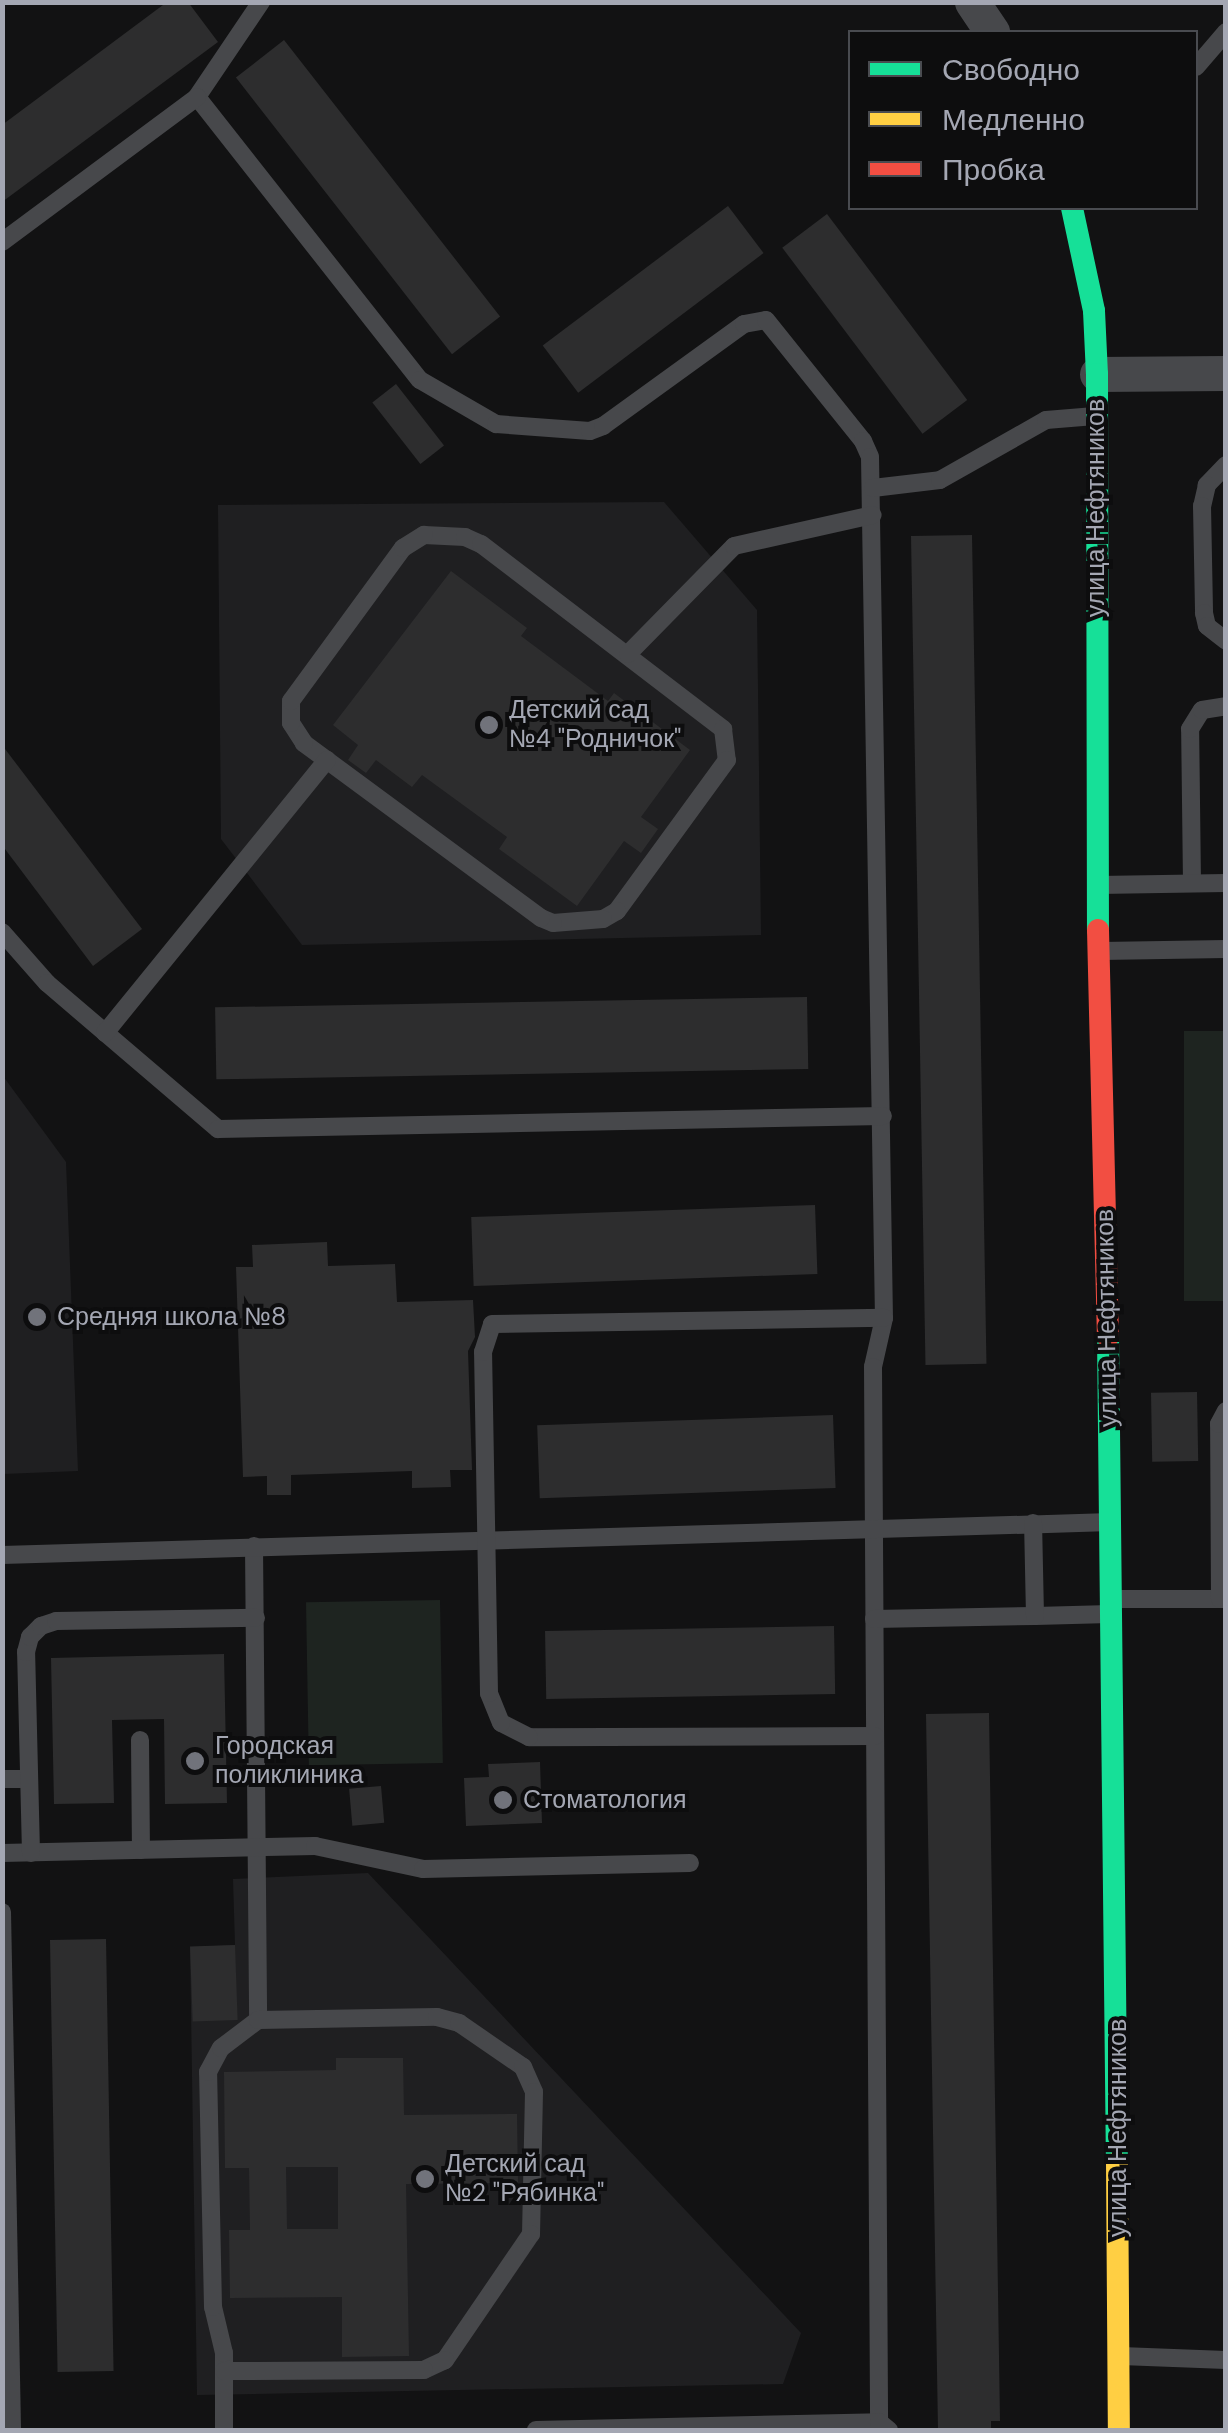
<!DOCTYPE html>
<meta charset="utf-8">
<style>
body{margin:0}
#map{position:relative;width:1228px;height:2433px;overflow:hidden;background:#121213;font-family:"DM Sans",sans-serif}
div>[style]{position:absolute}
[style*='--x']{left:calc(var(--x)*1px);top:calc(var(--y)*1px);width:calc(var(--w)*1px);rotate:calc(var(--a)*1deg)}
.built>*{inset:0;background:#1f1f21}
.green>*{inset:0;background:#1e2420;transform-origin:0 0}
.building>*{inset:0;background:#2d2d2e;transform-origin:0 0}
.lane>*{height:18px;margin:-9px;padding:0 9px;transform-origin:9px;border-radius:9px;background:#47484b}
.street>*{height:35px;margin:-17.5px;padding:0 17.5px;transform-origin:17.5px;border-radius:17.5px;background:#47484b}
.fast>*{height:22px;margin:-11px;padding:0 11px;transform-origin:11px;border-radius:11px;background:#16e098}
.slow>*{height:22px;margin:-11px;padding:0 11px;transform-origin:11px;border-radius:11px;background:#ffcf43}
.jam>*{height:22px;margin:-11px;padding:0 11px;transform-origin:11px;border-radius:11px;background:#f24e42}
.dots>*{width:28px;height:28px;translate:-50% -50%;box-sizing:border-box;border:5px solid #0d0d0e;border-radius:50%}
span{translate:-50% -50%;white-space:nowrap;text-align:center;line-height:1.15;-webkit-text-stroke:8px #0d0d0e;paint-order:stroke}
.street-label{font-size:25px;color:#a4a7b3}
.poi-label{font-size:25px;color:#a4a7b3}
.left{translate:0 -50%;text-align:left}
.frame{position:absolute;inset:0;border:5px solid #a4a7b3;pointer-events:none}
.legend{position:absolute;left:848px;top:30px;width:350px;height:180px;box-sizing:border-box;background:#0d0d0e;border:2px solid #494b50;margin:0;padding:12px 18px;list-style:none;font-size:30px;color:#a4a7b3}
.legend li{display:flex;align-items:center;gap:20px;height:50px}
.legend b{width:50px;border:2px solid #494b50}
</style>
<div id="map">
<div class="built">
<i style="clip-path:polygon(664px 502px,757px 610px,761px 935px,302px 945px,221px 839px,218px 505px)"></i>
<i style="clip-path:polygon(3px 1076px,66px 1162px,78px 1471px,3px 1474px)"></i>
<i style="clip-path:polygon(368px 1873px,801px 2333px,783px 2384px,197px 2395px,190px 1947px,235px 1945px,233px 1879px)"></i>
</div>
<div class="green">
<i style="left:1184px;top:1031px;width:41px;height:270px"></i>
<i style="left:440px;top:1600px;width:163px;height:134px;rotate:89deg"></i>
</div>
<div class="building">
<i style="clip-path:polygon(167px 2px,188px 2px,218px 42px,2px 202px,2px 125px)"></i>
<i style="left:284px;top:40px;width:351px;height:61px;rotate:52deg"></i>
<i style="left:728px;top:206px;width:59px;height:232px;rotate:53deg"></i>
<i style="left:827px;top:214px;width:233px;height:56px;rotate:53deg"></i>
<i style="left:396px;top:384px;width:78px;height:30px;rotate:52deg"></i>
<i style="left:972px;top:535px;width:829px;height:61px;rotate:89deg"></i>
<i style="clip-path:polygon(451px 571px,527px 628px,521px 636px,608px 701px,614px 693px,690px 750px,641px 817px,658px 829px,641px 853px,624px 841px,577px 906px,499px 849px,507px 837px,422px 775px,412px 787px,376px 760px,366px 773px,348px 760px,358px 745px,333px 725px)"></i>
<i style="clip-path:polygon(2px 745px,142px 929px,93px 966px,2px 845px)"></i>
<i style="left:807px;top:997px;width:72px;height:592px;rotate:89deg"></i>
<i style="left:815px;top:1205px;width:69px;height:344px;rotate:88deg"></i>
<i style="clip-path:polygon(327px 1242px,328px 1266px,395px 1264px,397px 1302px,473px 1300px,475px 1337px,468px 1351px,472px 1470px,450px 1470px,451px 1487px,412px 1488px,412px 1471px,291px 1475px,291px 1495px,267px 1495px,267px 1476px,243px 1477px,236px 1267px,253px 1267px,252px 1245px)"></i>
<i style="left:1197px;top:1392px;width:69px;height:46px;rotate:89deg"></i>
<i style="left:833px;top:1415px;width:73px;height:296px;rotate:88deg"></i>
<i style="left:834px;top:1626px;width:68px;height:289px;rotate:89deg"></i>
<i style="clip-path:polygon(224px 1654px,227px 1803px,165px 1804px,164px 1719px,112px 1720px,114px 1803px,54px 1804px,51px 1658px)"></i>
<i style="clip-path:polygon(989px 1713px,1000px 2421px,991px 2421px,991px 2430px,938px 2430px,926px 1714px)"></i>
<i style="clip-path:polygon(540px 1762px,542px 1823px,466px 1826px,464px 1778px,489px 1777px,488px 1764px)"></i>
<i style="left:381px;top:1786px;width:37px;height:32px;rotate:85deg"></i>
<i style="left:106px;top:1939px;width:432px;height:56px;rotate:89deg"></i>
<i style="left:235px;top:1945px;width:75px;height:45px;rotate:88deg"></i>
<i style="clip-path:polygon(evenodd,336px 2058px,403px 2058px,404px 2115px,517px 2114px,518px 2183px,406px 2184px,409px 2356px,342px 2357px,342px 2297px,230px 2298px,229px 2230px,250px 2230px,249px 2168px,225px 2168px,224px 2072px,336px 2070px,336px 2058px,286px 2167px,338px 2167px,338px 2229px,287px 2229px,286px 2167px)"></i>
</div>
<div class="lane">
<i style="--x:261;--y:2;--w:115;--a:124"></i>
<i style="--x:197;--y:97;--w:360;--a:51.8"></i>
<i style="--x:420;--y:380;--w:88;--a:30.1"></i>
<i style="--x:496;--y:424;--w:94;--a:4.3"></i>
<i style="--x:590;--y:431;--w:14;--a:-21"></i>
<i style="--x:603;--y:426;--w:174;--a:-35.9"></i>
<i style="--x:744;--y:324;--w:22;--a:-10"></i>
<i style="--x:766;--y:320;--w:155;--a:51.3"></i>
<i style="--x:863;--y:441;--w:17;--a:66"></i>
<i style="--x:870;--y:457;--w:861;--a:89.07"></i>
<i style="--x:884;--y:1318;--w:50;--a:102.7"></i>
<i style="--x:873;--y:1367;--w:1055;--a:89.67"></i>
<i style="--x:1196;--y:67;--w:46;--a:-49.4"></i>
<i style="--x:2;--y:242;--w:243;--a:-36.6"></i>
<i style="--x:1226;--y:465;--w:28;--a:134"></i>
<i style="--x:1207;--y:485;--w:22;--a:103"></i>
<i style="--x:1202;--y:506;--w:107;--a:88.9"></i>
<i style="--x:1204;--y:613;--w:13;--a:77"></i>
<i style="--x:1207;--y:626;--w:24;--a:38"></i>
<i style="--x:873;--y:488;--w:67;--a:-6.8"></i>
<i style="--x:940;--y:480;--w:122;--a:-29.5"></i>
<i style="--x:1046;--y:420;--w:49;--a:-4.7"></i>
<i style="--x:424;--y:535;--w:41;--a:2.8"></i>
<i style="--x:465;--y:537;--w:17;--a:24"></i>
<i style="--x:481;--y:544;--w:305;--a:37.4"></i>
<i style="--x:723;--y:729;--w:31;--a:83"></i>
<i style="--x:727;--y:760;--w:187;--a:126.1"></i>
<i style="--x:617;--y:911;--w:16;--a:150"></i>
<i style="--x:603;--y:919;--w:50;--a:175.4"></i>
<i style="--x:553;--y:923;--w:13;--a:-157"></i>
<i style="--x:541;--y:918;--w:295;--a:-143.6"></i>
<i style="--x:304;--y:743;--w:24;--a:-123"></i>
<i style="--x:291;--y:723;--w:22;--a:-90"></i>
<i style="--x:291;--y:701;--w:190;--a:-53.8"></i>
<i style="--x:403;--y:548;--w:25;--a:-32"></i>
<i style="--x:628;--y:654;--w:151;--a:-45.5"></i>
<i style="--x:734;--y:546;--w:142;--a:-12.6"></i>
<i style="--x:1192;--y:883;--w:154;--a:-90.7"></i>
<i style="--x:1190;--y:729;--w:22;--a:-58"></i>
<i style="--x:1202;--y:710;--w:24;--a:-9"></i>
<i style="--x:1098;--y:885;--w:128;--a:-0.9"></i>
<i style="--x:2;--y:932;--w:68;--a:48.6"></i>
<i style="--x:47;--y:983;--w:225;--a:40.5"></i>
<i style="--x:218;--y:1129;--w:665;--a:-1.12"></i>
<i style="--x:1101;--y:951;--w:125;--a:-0.9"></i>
<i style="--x:105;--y:1033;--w:352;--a:-50.9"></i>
<i style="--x:254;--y:1546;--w:474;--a:89.5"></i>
<i style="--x:2;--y:1555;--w:1109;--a:-1.7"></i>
<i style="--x:1114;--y:1599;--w:112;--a:0"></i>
<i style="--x:1220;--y:1599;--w:175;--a:-90.3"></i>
<i style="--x:1219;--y:1424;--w:15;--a:-62"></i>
<i style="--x:1035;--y:1616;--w:75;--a:-1.5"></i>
<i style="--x:874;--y:1619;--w:161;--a:-1.1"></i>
<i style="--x:1035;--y:1616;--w:93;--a:-91.2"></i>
<i style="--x:875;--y:1736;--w:346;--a:179.8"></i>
<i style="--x:529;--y:1737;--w:31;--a:-153"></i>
<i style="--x:501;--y:1723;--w:32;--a:-112"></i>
<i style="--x:489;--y:1693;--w:341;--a:-91"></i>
<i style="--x:483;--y:1352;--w:29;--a:-72"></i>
<i style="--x:492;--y:1324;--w:392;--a:-0.9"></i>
<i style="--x:140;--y:1740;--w:110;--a:89.5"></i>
<i style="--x:2;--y:1779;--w:27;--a:0"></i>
<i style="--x:2;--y:1853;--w:313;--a:-1.3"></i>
<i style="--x:315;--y:1846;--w:110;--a:12"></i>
<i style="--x:423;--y:1869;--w:267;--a:-1.3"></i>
<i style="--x:31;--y:1853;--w:201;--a:-91.4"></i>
<i style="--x:26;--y:1652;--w:16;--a:-75"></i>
<i style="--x:30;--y:1637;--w:16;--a:-45"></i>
<i style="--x:41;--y:1626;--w:16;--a:-18"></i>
<i style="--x:56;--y:1621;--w:200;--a:-0.9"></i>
<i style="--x:2;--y:1912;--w:518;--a:88.89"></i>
<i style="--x:1121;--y:2356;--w:105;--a:2.2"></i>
<i style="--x:224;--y:2430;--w:77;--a:-90"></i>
<i style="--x:224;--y:2353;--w:47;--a:-103.4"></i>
<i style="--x:213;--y:2307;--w:235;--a:-91.2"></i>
<i style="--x:208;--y:2072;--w:27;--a:-62"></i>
<i style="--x:221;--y:2048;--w:46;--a:-37.1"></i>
<i style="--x:258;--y:2020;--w:179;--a:-1"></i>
<i style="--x:437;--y:2017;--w:23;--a:15"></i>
<i style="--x:459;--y:2023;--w:78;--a:34.5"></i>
<i style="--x:523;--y:2067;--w:27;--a:66"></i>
<i style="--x:534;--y:2092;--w:142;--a:91.2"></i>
<i style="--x:531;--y:2234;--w:153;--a:124.3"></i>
<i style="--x:445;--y:2360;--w:23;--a:155"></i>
<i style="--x:424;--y:2370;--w:200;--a:179.7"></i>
<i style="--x:536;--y:2430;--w:343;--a:-1.3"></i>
<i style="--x:879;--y:2422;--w:13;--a:39"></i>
</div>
<div class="street">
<i style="--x:972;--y:2;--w:36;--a:56"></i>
<i style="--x:1097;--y:374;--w:129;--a:-0.4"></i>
</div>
<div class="fast">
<i style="--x:1072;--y:208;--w:105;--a:77.9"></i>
<i style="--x:1094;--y:311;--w:63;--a:87.3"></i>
<i style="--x:1097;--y:374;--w:556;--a:89.9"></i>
<i style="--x:1108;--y:1337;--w:826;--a:89.38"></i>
</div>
<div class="slow">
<i style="--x:1117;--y:2163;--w:267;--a:89.6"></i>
</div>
<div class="jam">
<i style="--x:1098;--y:930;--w:407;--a:88.6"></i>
</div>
<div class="dots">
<i style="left:489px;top:725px;background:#71737b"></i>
<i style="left:37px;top:1317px;background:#71737b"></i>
<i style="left:195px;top:1761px;background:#71737b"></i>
<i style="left:503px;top:1800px;background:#71737b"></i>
<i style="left:425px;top:2179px;background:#71737b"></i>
</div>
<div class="street-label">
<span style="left:1096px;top:508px;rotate:-90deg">улица Нефтяников</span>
<span style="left:1107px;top:1318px;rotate:-91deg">улица Нефтяников</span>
<span style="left:1118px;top:2128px;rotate:-90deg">улица Нефтяников</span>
</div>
<div class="poi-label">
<span class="left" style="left:509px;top:725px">Детский сад<br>№4 "Родничок"</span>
<span class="left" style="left:57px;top:1317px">Средняя школа №8</span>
<span class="left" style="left:215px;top:1761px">Городская<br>поликлиника</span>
<span class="left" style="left:523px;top:1800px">Стоматология</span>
<span class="left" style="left:445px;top:2179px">Детский сад<br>№2 "Рябинка"</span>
</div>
<div class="frame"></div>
<ul class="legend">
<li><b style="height:12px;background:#16e098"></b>Свободно</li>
<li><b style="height:12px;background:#ffcf43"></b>Медленно</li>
<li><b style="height:12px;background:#f24e42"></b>Пробка</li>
</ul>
</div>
